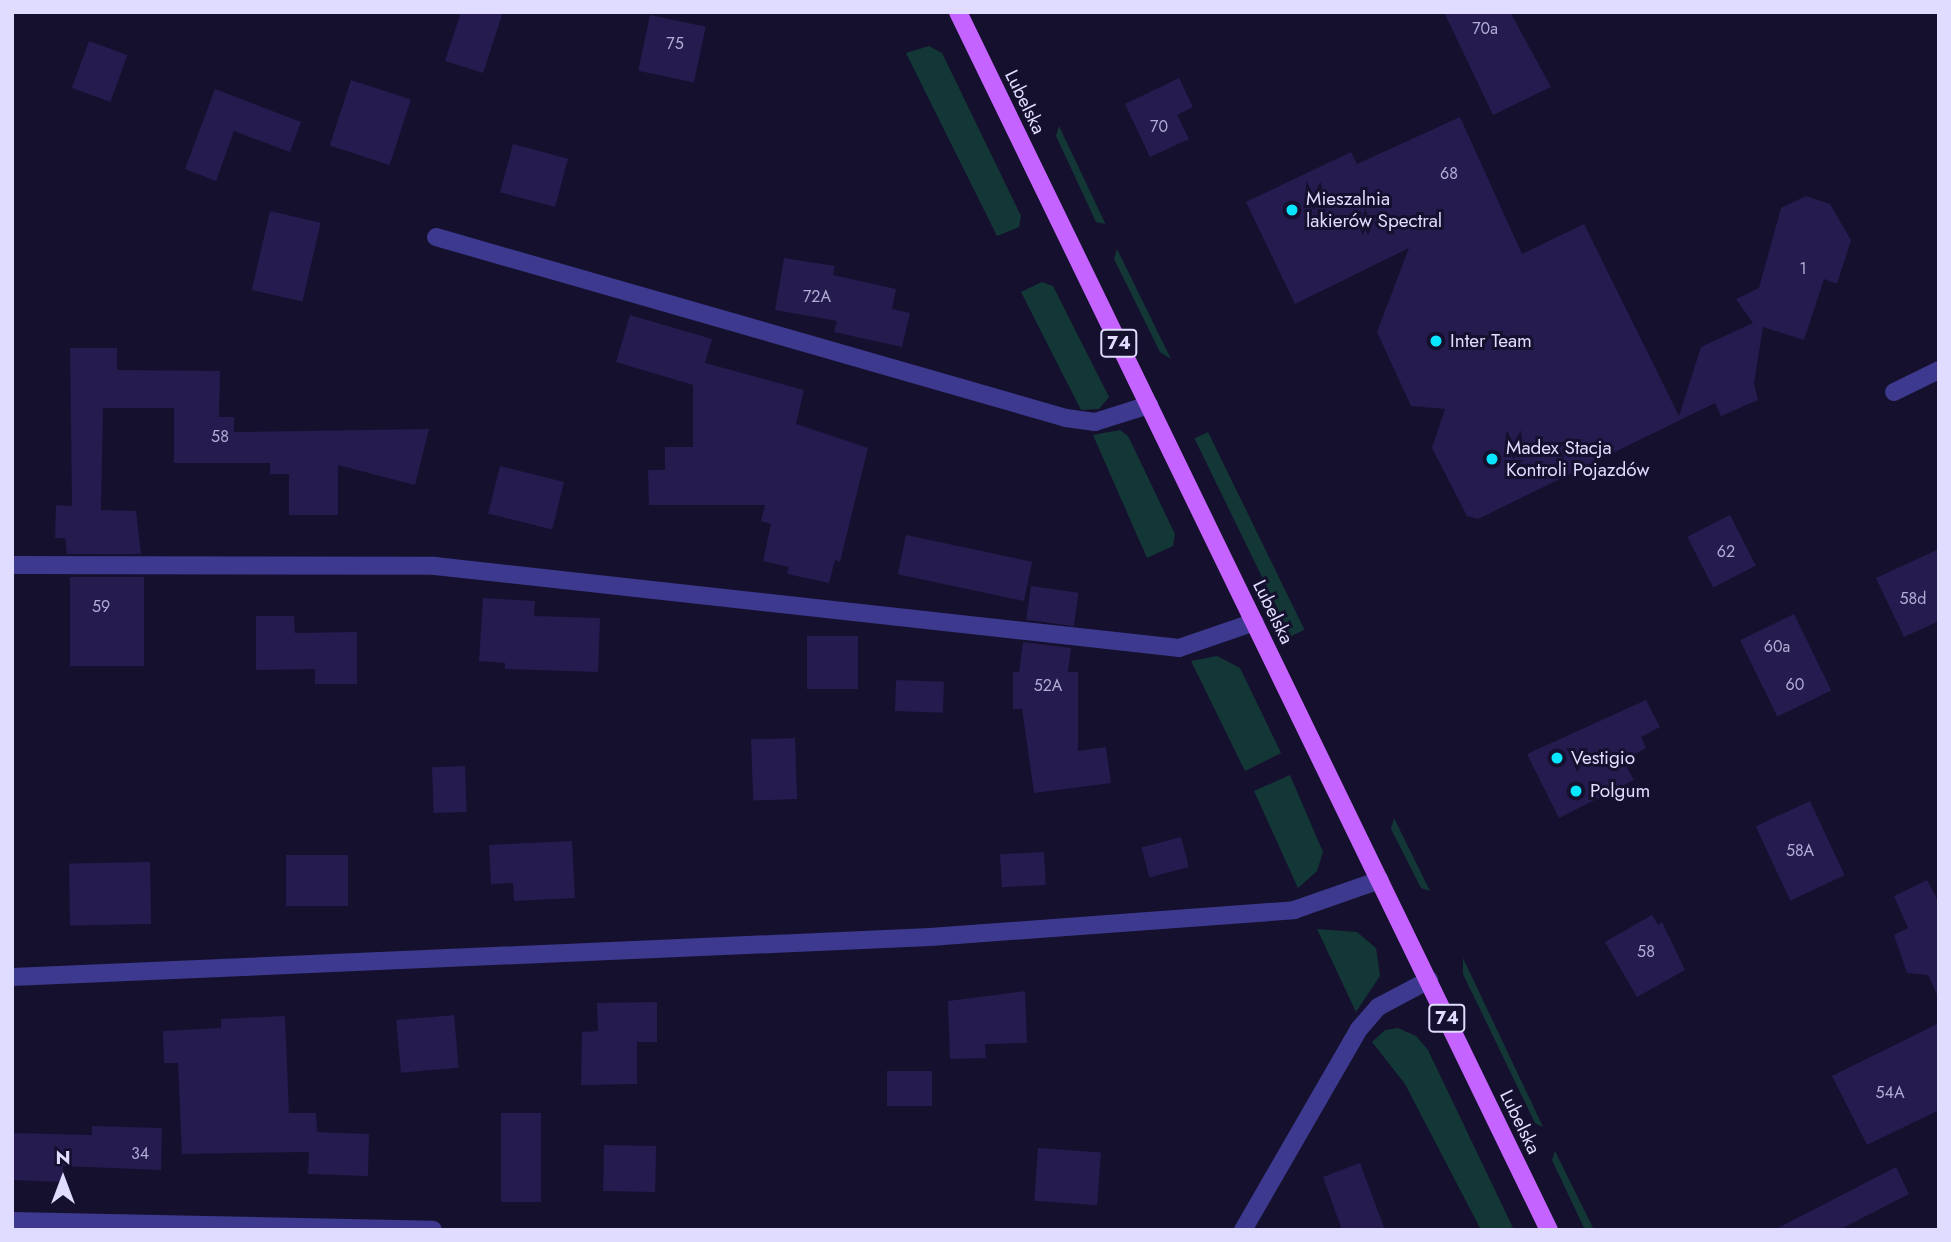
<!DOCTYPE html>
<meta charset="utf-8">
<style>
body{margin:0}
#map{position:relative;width:1951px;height:1242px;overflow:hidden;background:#15102d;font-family:Jost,sans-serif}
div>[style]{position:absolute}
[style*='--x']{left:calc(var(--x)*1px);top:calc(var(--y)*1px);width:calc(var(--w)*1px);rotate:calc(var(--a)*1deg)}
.green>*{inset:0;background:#133736;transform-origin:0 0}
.building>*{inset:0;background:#251b4f;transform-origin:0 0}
.minor>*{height:18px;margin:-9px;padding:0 9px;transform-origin:9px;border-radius:9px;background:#3c398e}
.major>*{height:18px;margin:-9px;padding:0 9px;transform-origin:9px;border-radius:9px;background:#c463ff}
.dots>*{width:19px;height:19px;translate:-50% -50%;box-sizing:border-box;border:4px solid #15102d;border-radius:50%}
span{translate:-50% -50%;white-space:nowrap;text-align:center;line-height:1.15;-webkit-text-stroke:6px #15102d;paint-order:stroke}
.number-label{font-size:16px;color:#b0acd3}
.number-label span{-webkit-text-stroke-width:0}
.shield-label span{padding:2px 5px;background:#15102d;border:2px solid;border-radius:5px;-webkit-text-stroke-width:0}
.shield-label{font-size:18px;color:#dfdcff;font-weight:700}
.street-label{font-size:19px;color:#dfdcff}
.poi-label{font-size:19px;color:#dfdcff}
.left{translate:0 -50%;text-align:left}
.frame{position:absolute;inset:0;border:14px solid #dfdcff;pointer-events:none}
.north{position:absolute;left:28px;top:1144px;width:70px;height:70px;-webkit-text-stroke:5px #15102d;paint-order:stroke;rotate:0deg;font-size:19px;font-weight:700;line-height:28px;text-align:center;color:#dfdcff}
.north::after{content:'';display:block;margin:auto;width:24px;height:32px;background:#dfdcff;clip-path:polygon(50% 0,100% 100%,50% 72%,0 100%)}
</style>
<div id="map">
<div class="green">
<i style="clip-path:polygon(929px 46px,942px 53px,1021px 216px,1019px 227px,997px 236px,906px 53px)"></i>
<i style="clip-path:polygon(1059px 126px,1105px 223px,1105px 224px,1096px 222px,1056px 136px)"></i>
<i style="clip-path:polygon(1117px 249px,1171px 359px,1160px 352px,1114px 259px)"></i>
<i style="clip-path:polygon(1042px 282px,1053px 286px,1109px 397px,1099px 409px,1081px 410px,1021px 292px)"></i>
<i style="clip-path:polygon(1120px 430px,1128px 436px,1175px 534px,1173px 546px,1147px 558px,1093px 435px)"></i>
<i style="left:1208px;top:432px;width:220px;height:15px;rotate:64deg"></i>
<i style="clip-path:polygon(1217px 656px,1240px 668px,1281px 753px,1245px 771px,1191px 661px)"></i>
<i style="clip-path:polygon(1290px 775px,1323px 852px,1317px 871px,1298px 888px,1254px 791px)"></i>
<i style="clip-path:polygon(1394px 818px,1430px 891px,1421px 888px,1391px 829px)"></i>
<i style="clip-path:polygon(1317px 929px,1357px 932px,1376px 948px,1380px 976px,1356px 1012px)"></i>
<i style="clip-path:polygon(1463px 958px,1543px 1127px,1535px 1123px,1463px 974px)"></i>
<i style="clip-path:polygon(1398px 1028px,1416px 1036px,1428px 1050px,1514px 1230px,1481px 1230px,1405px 1084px,1372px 1042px,1385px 1030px)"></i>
<i style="clip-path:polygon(1555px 1151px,1594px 1230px,1585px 1230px,1552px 1160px)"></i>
</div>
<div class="building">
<i style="clip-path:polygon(461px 12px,503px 12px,483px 73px,445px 61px)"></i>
<i style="clip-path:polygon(1444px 12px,1510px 12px,1551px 87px,1493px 115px)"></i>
<i style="left:650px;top:15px;width:57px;height:57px;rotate:12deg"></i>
<i style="left:89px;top:41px;width:41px;height:50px;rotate:20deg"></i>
<i style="clip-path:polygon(1179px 78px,1193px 107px,1177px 115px,1189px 139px,1150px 157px,1125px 104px)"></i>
<i style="left:351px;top:80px;width:63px;height:69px;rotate:18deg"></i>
<i style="clip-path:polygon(215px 89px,301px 122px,290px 152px,234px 131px,216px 181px,185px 169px)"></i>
<i style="clip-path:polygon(1460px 117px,1522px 254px,1584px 224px,1679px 416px,1701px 347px,1753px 323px,1736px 299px,1759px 288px,1781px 208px,1806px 196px,1830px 204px,1851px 240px,1837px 284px,1824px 279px,1804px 340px,1763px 327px,1754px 383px,1758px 400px,1721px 416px,1715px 403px,1478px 519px,1467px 516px,1432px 448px,1445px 409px,1411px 406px,1377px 332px,1409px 248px,1295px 304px,1246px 202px,1351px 152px,1357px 164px)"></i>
<i style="left:513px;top:144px;width:57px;height:50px;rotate:15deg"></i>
<i style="left:270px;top:211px;width:52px;height:81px;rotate:13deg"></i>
<i style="clip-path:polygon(784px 258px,835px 266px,833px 275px,896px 289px,892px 309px,910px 313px,902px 347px,834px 332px,837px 321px,775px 310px)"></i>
<i style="clip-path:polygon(630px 315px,712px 339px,705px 363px,804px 390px,796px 424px,868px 448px,840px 562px,835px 560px,829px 583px,787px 574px,789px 567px,763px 561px,771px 524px,761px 521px,765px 505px,649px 505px,648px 470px,665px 470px,665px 447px,693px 447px,693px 385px,616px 362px)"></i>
<i style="clip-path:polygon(70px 348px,117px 348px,117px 370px,220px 371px,219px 417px,234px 417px,234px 432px,429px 429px,415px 485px,338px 465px,338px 515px,289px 515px,289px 474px,270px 474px,270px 463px,174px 463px,174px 408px,103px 408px,101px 510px,136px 511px,141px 554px,67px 554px,65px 538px,55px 538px,56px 505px,72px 506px)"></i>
<i style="left:500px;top:466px;width:66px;height:49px;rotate:14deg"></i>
<i style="left:1730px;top:515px;width:57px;height:48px;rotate:63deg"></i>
<i style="left:906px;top:535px;width:129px;height:40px;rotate:12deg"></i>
<i style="clip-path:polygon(1939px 549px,1939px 621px,1904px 637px,1876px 578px)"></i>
<i style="left:70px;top:577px;width:74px;height:89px"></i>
<i style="left:1031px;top:586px;width:48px;height:34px;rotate:8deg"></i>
<i style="clip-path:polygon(483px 598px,535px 601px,534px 616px,600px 618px,598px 672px,505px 669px,505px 663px,479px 661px)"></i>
<i style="left:1794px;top:614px;width:85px;height:60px;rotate:64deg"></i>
<i style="clip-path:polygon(256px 616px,294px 616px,295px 633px,357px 632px,357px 684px,315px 684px,315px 669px,256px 670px)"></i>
<i style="left:807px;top:636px;width:51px;height:53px"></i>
<i style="clip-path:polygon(1023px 642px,1071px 648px,1068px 672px,1078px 672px,1078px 751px,1106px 747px,1111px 783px,1034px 793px,1022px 709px,1013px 709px,1013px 672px,1019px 672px)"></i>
<i style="left:896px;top:680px;width:48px;height:31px;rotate:2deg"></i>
<i style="clip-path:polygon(1646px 700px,1660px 727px,1641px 737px,1646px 748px,1623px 760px,1634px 780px,1559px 818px,1527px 754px)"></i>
<i style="left:795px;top:738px;width:61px;height:44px;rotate:88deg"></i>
<i style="left:465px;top:766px;width:46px;height:33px;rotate:88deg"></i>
<i style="left:1810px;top:801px;width:82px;height:60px;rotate:65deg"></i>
<i style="left:1181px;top:837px;width:31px;height:41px;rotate:75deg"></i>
<i style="clip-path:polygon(572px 841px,575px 898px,514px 901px,513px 883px,491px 884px,489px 845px)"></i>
<i style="left:1044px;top:852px;width:33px;height:44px;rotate:87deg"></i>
<i style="left:286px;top:855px;width:62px;height:51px"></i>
<i style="left:150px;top:862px;width:62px;height:81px;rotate:89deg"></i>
<i style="clip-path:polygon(1927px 880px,1939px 903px,1939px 999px,1928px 975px,1907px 973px,1894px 935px,1908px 928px,1894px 896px)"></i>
<i style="clip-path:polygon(1652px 915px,1658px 925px,1662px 922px,1685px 970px,1637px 997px,1605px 942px)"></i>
<i style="clip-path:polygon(1025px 991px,1027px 1043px,985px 1044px,986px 1058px,950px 1059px,948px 1001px)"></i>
<i style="clip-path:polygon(657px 1002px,657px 1042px,637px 1042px,637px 1084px,581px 1085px,582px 1032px,598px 1031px,597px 1003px)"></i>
<i style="left:454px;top:1015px;width:53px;height:58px;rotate:85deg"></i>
<i style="clip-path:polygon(285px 1016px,289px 1113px,316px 1113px,317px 1132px,369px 1134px,368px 1176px,308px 1174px,309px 1152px,182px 1154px,178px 1063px,164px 1063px,163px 1031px,221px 1028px,221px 1019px)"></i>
<i style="clip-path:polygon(1939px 1023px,1939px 1110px,1867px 1145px,1832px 1076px)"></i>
<i style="left:887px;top:1071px;width:45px;height:35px"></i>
<i style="left:501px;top:1113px;width:40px;height:89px"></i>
<i style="clip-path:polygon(92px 1126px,162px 1128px,161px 1170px,63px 1166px,63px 1182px,12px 1180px,12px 1133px,92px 1135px)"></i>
<i style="left:604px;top:1145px;width:52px;height:46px;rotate:1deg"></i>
<i style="left:1038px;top:1148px;width:63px;height:53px;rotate:4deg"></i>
<i style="clip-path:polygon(1360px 1163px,1385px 1230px,1342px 1230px,1323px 1177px)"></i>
<i style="clip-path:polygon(1896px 1167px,1909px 1194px,1839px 1230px,1774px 1230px)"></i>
</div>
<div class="minor">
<i style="--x:436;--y:237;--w:655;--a:16.03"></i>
<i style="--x:1066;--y:418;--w:29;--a:8"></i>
<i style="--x:1095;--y:422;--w:57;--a:-17.5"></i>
<i style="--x:1894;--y:392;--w:50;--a:-26.1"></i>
<i style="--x:12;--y:565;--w:423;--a:0.1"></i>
<i style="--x:435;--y:566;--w:749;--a:6.29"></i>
<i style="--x:1179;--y:648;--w:80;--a:-18.9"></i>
<i style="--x:12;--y:977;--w:919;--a:-2.49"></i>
<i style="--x:930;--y:937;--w:365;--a:-4.2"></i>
<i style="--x:1294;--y:910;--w:91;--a:-19.2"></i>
<i style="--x:12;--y:1221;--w:421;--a:1.2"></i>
<i style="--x:1243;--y:1230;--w:232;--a:-60"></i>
<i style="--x:1359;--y:1029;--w:29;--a:-49"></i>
<i style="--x:1378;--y:1007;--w:58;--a:-27.9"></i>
</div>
<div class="major">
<i style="--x:958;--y:12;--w:1354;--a:64.12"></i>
</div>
<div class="dots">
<i style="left:1292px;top:210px;background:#08e7ff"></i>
<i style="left:1436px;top:341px;background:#08e7ff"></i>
<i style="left:1492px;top:459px;background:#08e7ff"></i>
<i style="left:1557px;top:758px;background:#08e7ff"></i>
<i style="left:1576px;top:791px;background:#08e7ff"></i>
</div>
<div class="number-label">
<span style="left:1485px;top:29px">70a</span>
<span style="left:675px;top:44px">75</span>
<span style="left:1159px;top:127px">70</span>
<span style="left:1449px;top:174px">68</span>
<span style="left:1803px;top:269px">1</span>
<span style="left:817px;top:297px">72A</span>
<span style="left:220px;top:437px">58</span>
<span style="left:1726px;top:552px">62</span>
<span style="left:1913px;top:599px">58d</span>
<span style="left:101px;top:607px">59</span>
<span style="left:1777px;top:647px">60a</span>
<span style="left:1795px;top:685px">60</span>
<span style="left:1048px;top:686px">52A</span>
<span style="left:1800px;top:851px">58A</span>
<span style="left:1646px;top:952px">58</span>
<span style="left:1890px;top:1093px">54A</span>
<span style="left:140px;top:1154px">34</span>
</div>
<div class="shield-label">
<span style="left:1119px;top:343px">74</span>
<span style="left:1447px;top:1018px">74</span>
</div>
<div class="street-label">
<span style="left:1025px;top:102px;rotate:64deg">Lubelska</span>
<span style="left:1273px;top:612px;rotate:64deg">Lubelska</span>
<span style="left:1520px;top:1122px;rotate:64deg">Lubelska</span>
</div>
<div class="poi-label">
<span class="left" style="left:1306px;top:210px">Mieszalnia<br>lakierów Spectral</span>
<span class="left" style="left:1450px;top:341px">Inter Team</span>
<span class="left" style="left:1506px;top:459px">Madex Stacja<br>Kontroli Pojazdów</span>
<span class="left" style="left:1571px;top:758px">Vestigio</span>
<span class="left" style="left:1590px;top:791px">Polgum</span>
</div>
<div class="frame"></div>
<div class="north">N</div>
</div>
